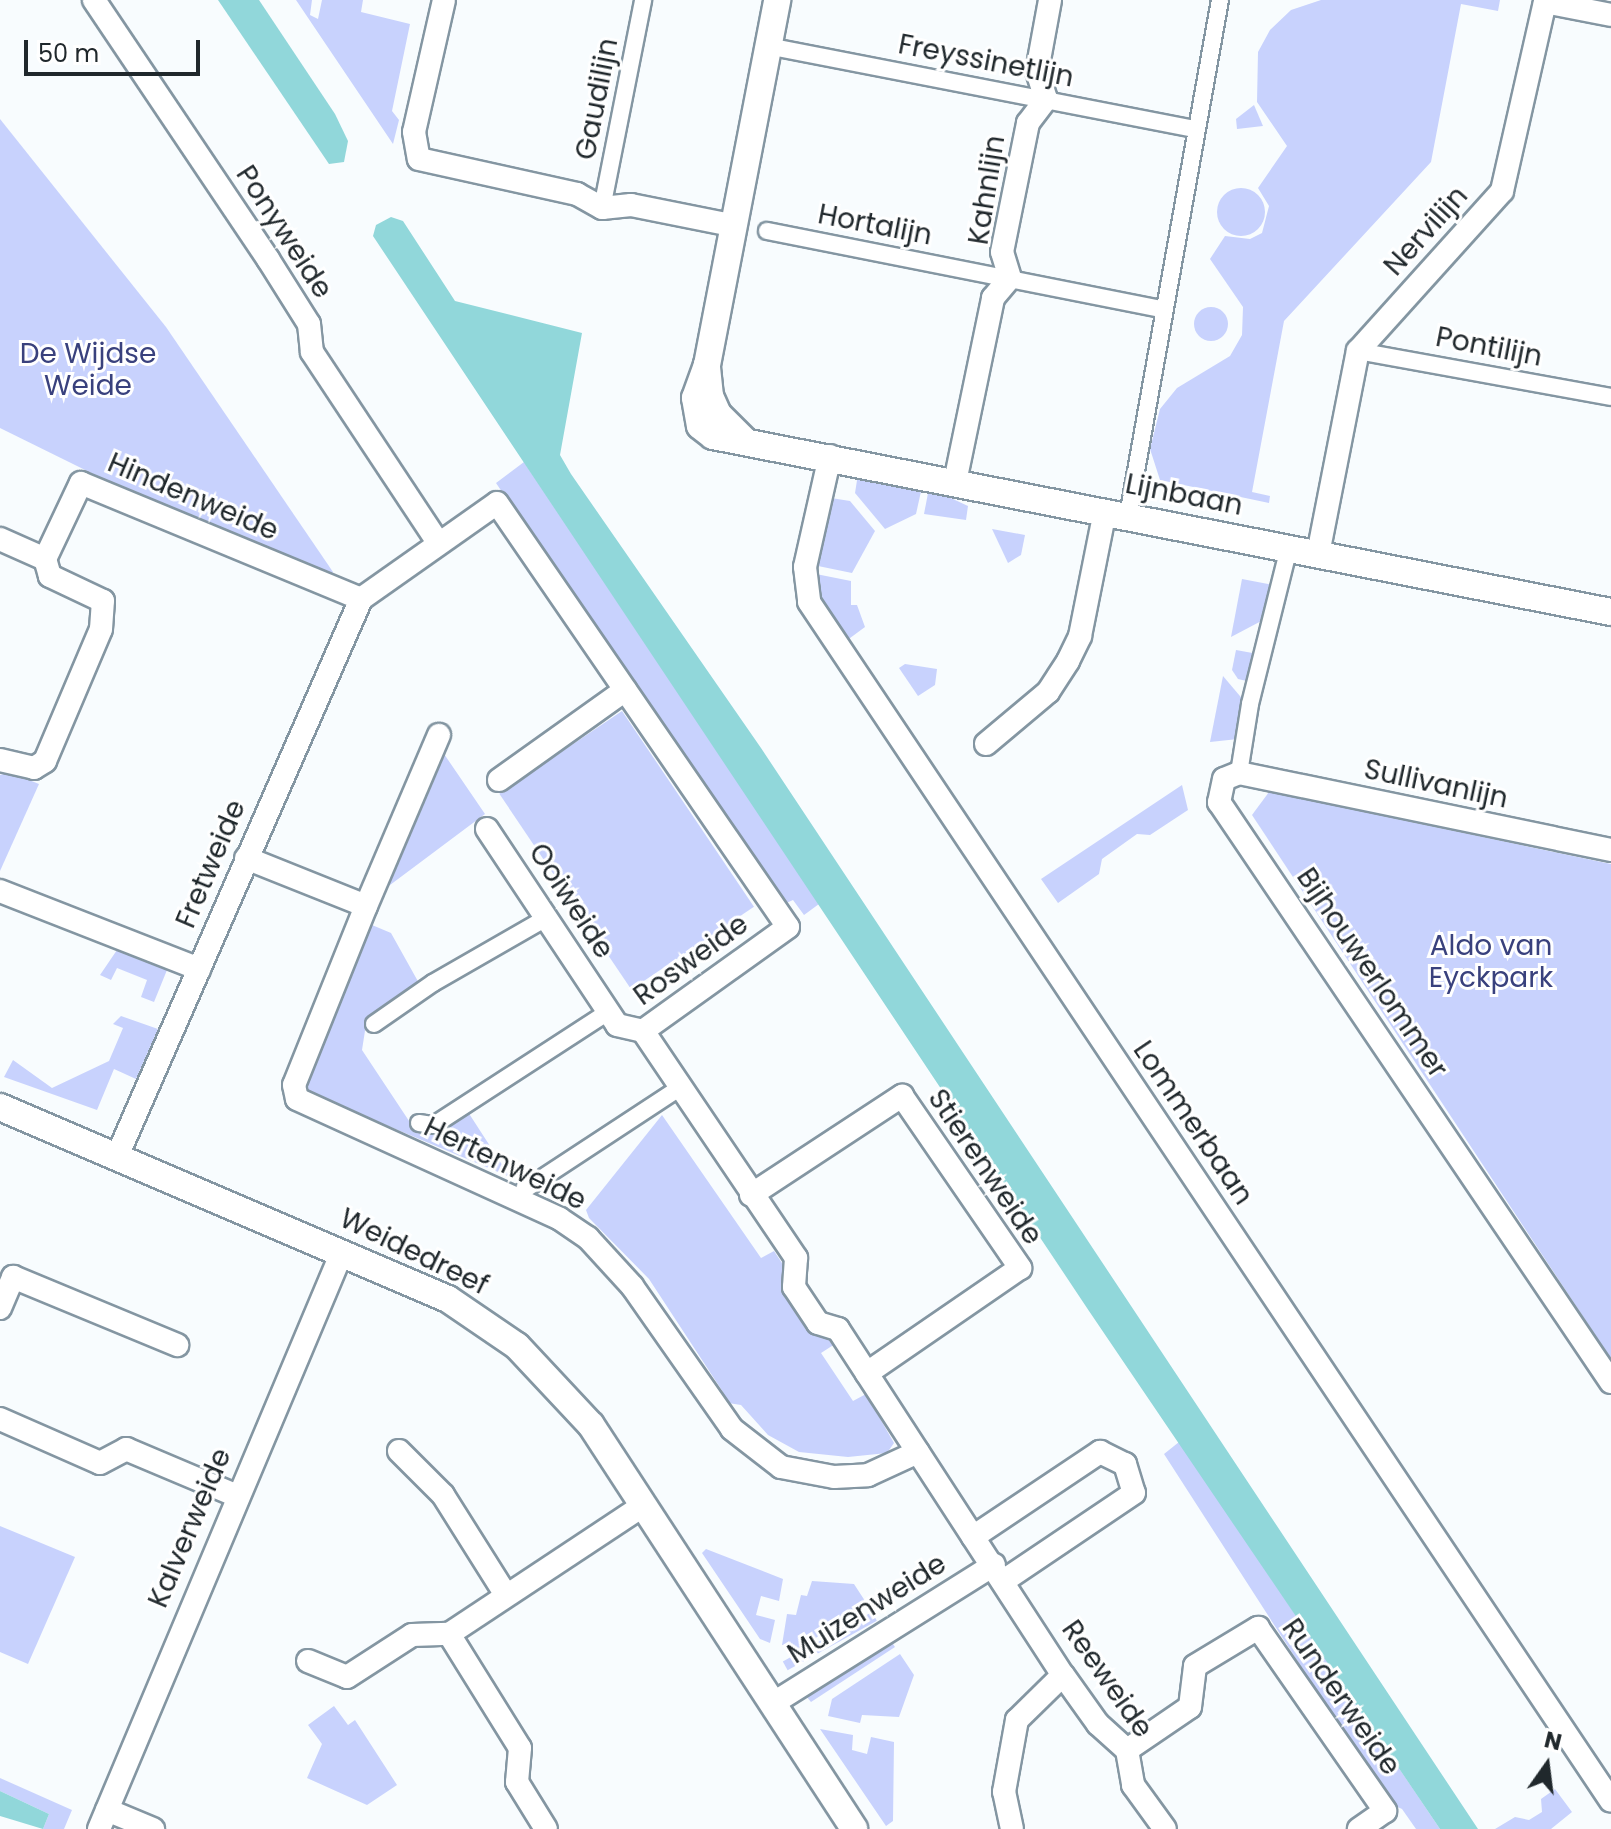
<!DOCTYPE html>
<style>
body{margin:0}
#map{position:relative;width:1611px;height:1829px;overflow:hidden;background:#f8fcfe;font-family:Poppins,sans-serif}
div>[style]{position:absolute}
[style*='--x']{left:calc(var(--x)*1px);top:calc(var(--y)*1px);width:calc(var(--w)*1px);rotate:calc(var(--a)*1deg)}
.green>*{inset:0;background:#c8d2fd;transform-origin:0 0}
.round{border-radius:50%}
.water>*{inset:0;background:#91d7da}
.roads{filter:drop-shadow(2px 0 #8496a2) drop-shadow(-2px 0 #8496a2) drop-shadow(0 2px #8496a2) drop-shadow(0 -2px #8496a2)}
.pedestrian>*{height:16px;margin:-8px;padding:0 8px;transform-origin:8px;border-radius:8px;background:#fff}
.minor>*{height:22px;margin:-11px;padding:0 11px;transform-origin:11px;border-radius:11px;background:#fff}
.tertiary>*{height:26px;margin:-13px;padding:0 13px;transform-origin:13px;border-radius:13px;background:#fff}
span{translate:-50% -50%;white-space:nowrap;text-align:center;line-height:1.15;-webkit-text-stroke:6px #fff;paint-order:stroke}
.street-label{font-size:28px;color:#20282c}
.park-label{font-size:28px;color:#39417d}
.north{position:absolute;left:1507px;top:1725px;width:80px;height:80px;-webkit-text-stroke:6px #fff;paint-order:stroke;rotate:14deg;font-size:22px;font-weight:700;line-height:32px;text-align:center;color:#20282c}
.north::after{content:'';display:block;margin:auto;width:28px;height:36px;background:#20282c;clip-path:polygon(50% 0,100% 100%,50% 72%,0 100%)}
.scale{position:absolute;left:24px;top:40px;width:176px;height:36px;box-sizing:border-box;border:4px solid #20282c;border-top:0;padding-left:10px;font-size:24px;line-height:28px;white-space:nowrap;color:#20282c;-webkit-text-stroke:6px #fff;paint-order:stroke}
</style>
<div id="map">
<div class="green">
<i style="clip-path:polygon(296px 0,312px 0,310px 15px,318px 19px,322px 0,363px 0,361px 12px,410px 24px,392px 111px,399px 120px,393px 144px)"></i>
<i style="clip-path:polygon(1321px 0,1500px 0,1498px 11px,1461px 4px,1431px 162px,1284px 321px,1252px 492px,1270px 496px,1269px 503px,1160px 480px,1150px 449px,1160px 409px,1177px 388px,1230px 356px,1242px 335px,1243px 307px,1210px 259px,1225px 236px,1250px 239px,1262px 233px,1269px 206px,1258px 188px,1287px 146px,1257px 102px,1258px 52px,1270px 30px,1291px 10px)"></i>
<i style="clip-path:polygon(1254px 105px,1263px 126px,1237px 129px,1236px 119px)"></i>
<i style="clip-path:polygon(0 119px,166px 327px,333px 572px,327px 579px,146px 500px,0 428px)"></i>
<i class="round" style="left:1217px;top:188px;width:48px;height:48px"></i>
<i class="round" style="left:1194px;top:307px;width:34px;height:34px"></i>
<i style="clip-path:polygon(524px 462px,819px 904px,804px 915px,793px 900px,782px 905px,496px 483px)"></i>
<i style="clip-path:polygon(858px 474px,922px 487px,916px 514px,885px 529px,855px 493px)"></i>
<i style="clip-path:polygon(929px 488px,968px 506px,966px 520px,924px 514px)"></i>
<i style="clip-path:polygon(831px 498px,850px 501px,875px 531px,852px 573px,818px 566px)"></i>
<i style="clip-path:polygon(992px 529px,1025px 535px,1021px 555px,1008px 563px)"></i>
<i style="clip-path:polygon(816px 574px,851px 581px,851px 605px,857px 605px,865px 627px,846px 641px,818px 598px)"></i>
<i style="clip-path:polygon(1242px 579px,1273px 585px,1267px 618px,1231px 637px)"></i>
<i style="clip-path:polygon(1236px 650px,1258px 654px,1251px 682px,1238px 679px,1232px 670px)"></i>
<i style="clip-path:polygon(905px 664px,937px 669px,935px 685px,918px 696px,899px 668px)"></i>
<i style="clip-path:polygon(1223px 676px,1245px 702px,1238px 739px,1210px 742px)"></i>
<i style="left:622px;top:711px;width:236px;height:148px;rotate:56deg"></i>
<i style="clip-path:polygon(442px 751px,485px 814px,386px 888px,373px 910px)"></i>
<i style="clip-path:polygon(9px 772px,39px 784px,0 871px,0 775px)"></i>
<i style="clip-path:polygon(1182px 785px,1188px 810px,1150px 835px,1137px 834px,1102px 859px,1099px 874px,1058px 903px,1041px 879px)"></i>
<i style="clip-path:polygon(1269px 792px,1611px 864px,1611px 1359px,1252px 815px)"></i>
<i style="clip-path:polygon(372px 925px,391px 933px,420px 985px,367px 1018px,362px 1050px,417px 1133px,432px 1135px,468px 1112px,510px 1177px,307px 1092px,304px 1084px)"></i>
<i style="clip-path:polygon(117px 950px,167px 970px,154px 1002px,141px 997px,147px 980px,117px 968px,111px 980px,100px 975px)"></i>
<i style="clip-path:polygon(121px 1016px,158px 1029px,136px 1079px,114px 1069px,97px 1110px,4px 1077px,13px 1060px,52px 1088px,109px 1061px,123px 1028px,113px 1024px)"></i>
<i style="clip-path:polygon(662px 1115px,761px 1258px,774px 1251px,788px 1272px,784px 1292px,812px 1331px,828px 1331px,835px 1344px,821px 1353px,853px 1401px,866px 1394px,894px 1443px,887px 1453px,848px 1457px,799px 1452px,768px 1435px,741px 1405px,722px 1402px,717px 1397px,723px 1392px,649px 1279px,589px 1218px,586px 1210px)"></i>
<i style="clip-path:polygon(1179px 1442px,1440px 1829px,1416px 1829px,1402px 1809px,1389px 1803px,1164px 1454px)"></i>
<i style="clip-path:polygon(0 1526px,75px 1557px,28px 1664px,0 1652px)"></i>
<i style="clip-path:polygon(706px 1549px,783px 1579px,779px 1601px,761px 1596px,756px 1615px,775px 1620px,770px 1643px,760px 1639px,702px 1553px)"></i>
<i style="clip-path:polygon(812px 1581px,854px 1584px,867px 1604px,799px 1649px,782px 1645px,787px 1614px,796px 1615px,801px 1595px,807px 1596px)"></i>
<i style="left:872px;top:1612px;width:10px;height:102px;rotate:61deg"></i>
<i style="clip-path:polygon(889px 1638px,895px 1647px,811px 1702px,805px 1695px)"></i>
<i style="clip-path:polygon(900px 1654px,914px 1675px,899px 1717px,862px 1715px,860px 1723px,828px 1716px,832px 1699px)"></i>
<i style="clip-path:polygon(334px 1706px,348px 1725px,355px 1720px,397px 1785px,367px 1805px,307px 1778px,322px 1744px,308px 1725px)"></i>
<i style="clip-path:polygon(820px 1729px,853px 1735px,852px 1750px,867px 1754px,871px 1737px,894px 1742px,893px 1821px,886px 1826px)"></i>
<i style="clip-path:polygon(0 1778px,72px 1810px,64px 1829px,43px 1829px,49px 1814px,0 1791px)"></i>
<i style="clip-path:polygon(1555px 1789px,1572px 1812px,1551px 1829px,1495px 1829px,1515px 1817px,1529px 1820px,1542px 1812px,1541px 1799px)"></i>
</div>
<div class="water">
<i style="clip-path:polygon(218px 0,259px 0,335px 114px,348px 141px,344px 162px,329px 164px)"></i>
<i style="clip-path:polygon(391px 217px,403px 221px,455px 301px,582px 333px,560px 455px,571px 474px,761px 748px,1478px 1829px,1440px 1829px,1089px 1311px,373px 236px,376px 225px)"></i>
<i style="clip-path:polygon(0 1791px,49px 1814px,43px 1829px,0 1816px)"></i>
</div>
<div class="roads">
<div class="pedestrian">
<i style="--x:767;--y:46;--w:436;--a:11"></i>
<i style="--x:602;--y:208;--w:212;--a:-78.8"></i>
<i style="--x:767;--y:231;--w:402;--a:11.2"></i>
<i style="--x:1358;--y:351;--w:257;--a:10.3"></i>
<i style="--x:1128;--y:516;--w:524;--a:-79.89"></i>
<i style="--x:1239;--y:773;--w:70;--a:-80.9"></i>
<i style="--x:1250;--y:704;--w:161;--a:-76"></i>
<i style="--x:374;--y:1024;--w:72;--a:-34.8"></i>
<i style="--x:433;--y:983;--w:130;--a:-29.9"></i>
<i style="--x:419;--y:1123;--w:15;--a:8"></i>
<i style="--x:434;--y:1125;--w:207;--a:-33"></i>
<i style="--x:524;--y:1190;--w:186;--a:-33.3"></i>
</div>
<div class="minor">
<i style="--x:94;--y:0;--w:312;--a:56.1"></i>
<i style="--x:268;--y:259;--w:77;--a:57.8"></i>
<i style="--x:309;--y:324;--w:28;--a:84"></i>
<i style="--x:312;--y:352;--w:227;--a:56.5"></i>
<i style="--x:444;--y:0;--w:135;--a:102.8"></i>
<i style="--x:414;--y:132;--w:27;--a:80"></i>
<i style="--x:419;--y:159;--w:162;--a:12.5"></i>
<i style="--x:577;--y:194;--w:29;--a:29"></i>
<i style="--x:602;--y:208;--w:29;--a:-6"></i>
<i style="--x:631;--y:205;--w:102;--a:11.3"></i>
<i style="--x:830;--y:456;--w:114;--a:102.7"></i>
<i style="--x:805;--y:567;--w:35;--a:83"></i>
<i style="--x:809;--y:602;--w:1442;--a:56.22"></i>
<i style="--x:955;--y:482;--w:188;--a:-78.3"></i>
<i style="--x:993;--y:298;--w:26;--a:-50"></i>
<i style="--x:1010;--y:278;--w:27;--a:-107"></i>
<i style="--x:1002;--y:252;--w:132;--a:-78.6"></i>
<i style="--x:1028;--y:123;--w:30;--a:-53"></i>
<i style="--x:1046;--y:99;--w:29;--a:-108"></i>
<i style="--x:1037;--y:71;--w:72;--a:-79.6"></i>
<i style="--x:0;--y:539;--w:49;--a:24"></i>
<i style="--x:1318;--y:554;--w:207;--a:-78.9"></i>
<i style="--x:1358;--y:351;--w:215;--a:-48"></i>
<i style="--x:1502;--y:191;--w:194;--a:-77.2"></i>
<i style="--x:1545;--y:2;--w:67;--a:11.1"></i>
<i style="--x:986;--y:744;--w:81;--a:-40"></i>
<i style="--x:1048;--y:692;--w:37;--a:-57"></i>
<i style="--x:1068;--y:661;--w:28;--a:-64"></i>
<i style="--x:1080;--y:636;--w:127;--a:-78.7"></i>
<i style="--x:0;--y:760;--w:35;--a:13"></i>
<i style="--x:34;--y:768;--w:13;--a:-32"></i>
<i style="--x:45;--y:761;--w:143;--a:-67"></i>
<i style="--x:101;--y:629;--w:28;--a:-86"></i>
<i style="--x:103;--y:601;--w:59;--a:-154.7"></i>
<i style="--x:50;--y:576;--w:18;--a:-106"></i>
<i style="--x:45;--y:559;--w:84;--a:-64.7"></i>
<i style="--x:81;--y:483;--w:303;--a:22.5"></i>
<i style="--x:499;--y:780;--w:155;--a:-35.5"></i>
<i style="--x:487;--y:829;--w:235;--a:56.4"></i>
<i style="--x:617;--y:1025;--w:27;--a:13"></i>
<i style="--x:1611;--y:850;--w:380;--a:-168.3"></i>
<i style="--x:1239;--y:773;--w:16;--a:158"></i>
<i style="--x:1224;--y:779;--w:24;--a:102"></i>
<i style="--x:1219;--y:802;--w:700;--a:55.95"></i>
<i style="--x:246;--y:858;--w:129;--a:21.8"></i>
<i style="--x:366;--y:906;--w:193;--a:111.9"></i>
<i style="--x:294;--y:1085;--w:14;--a:78"></i>
<i style="--x:297;--y:1099;--w:289;--a:24.5"></i>
<i style="--x:560;--y:1219;--w:34;--a:34"></i>
<i style="--x:588;--y:1238;--w:65;--a:47.5"></i>
<i style="--x:632;--y:1286;--w:174;--a:55"></i>
<i style="--x:732;--y:1429;--w:62;--a:37.8"></i>
<i style="--x:781;--y:1467;--w:54;--a:10.7"></i>
<i style="--x:834;--y:1477;--w:34;--a:-3"></i>
<i style="--x:868;--y:1475;--w:55;--a:-24.7"></i>
<i style="--x:0;--y:891;--w:214;--a:21.4"></i>
<i style="--x:366;--y:906;--w:186;--a:-66.9"></i>
<i style="--x:118;--y:1154;--w:606;--a:-66.35"></i>
<i style="--x:361;--y:599;--w:166;--a:-35.2"></i>
<i style="--x:497;--y:503;--w:514;--a:55.54"></i>
<i style="--x:788;--y:927;--w:178;--a:144.4"></i>
<i style="--x:643;--y:1031;--w:274;--a:56"></i>
<i style="--x:796;--y:1258;--w:29;--a:94"></i>
<i style="--x:794;--y:1287;--w:43;--a:56.3"></i>
<i style="--x:818;--y:1323;--w:21;--a:17"></i>
<i style="--x:838;--y:1329;--w:413;--a:57"></i>
<i style="--x:1063;--y:1675;--w:60;--a:54.5"></i>
<i style="--x:1098;--y:1724;--w:39;--a:42"></i>
<i style="--x:1127;--y:1750;--w:36;--a:80"></i>
<i style="--x:1133;--y:1785;--w:54;--a:54"></i>
<i style="--x:751;--y:1195;--w:181;--a:-33.3"></i>
<i style="--x:902;--y:1096;--w:209;--a:55.5"></i>
<i style="--x:1020;--y:1268;--w:186;--a:145.5"></i>
<i style="--x:0;--y:1308;--w:34;--a:-67"></i>
<i style="--x:13;--y:1277;--w:178;--a:22.5"></i>
<i style="--x:0;--y:1419;--w:109;--a:23.7"></i>
<i style="--x:100;--y:1463;--w:30;--a:-28"></i>
<i style="--x:126;--y:1449;--w:118;--a:22.9"></i>
<i style="--x:399;--y:1451;--w:62;--a:45"></i>
<i style="--x:443;--y:1495;--w:118;--a:57.8"></i>
<i style="--x:973;--y:1537;--w:153;--a:-33.8"></i>
<i style="--x:1100;--y:1452;--w:28;--a:26"></i>
<i style="--x:1125;--y:1464;--w:30;--a:73"></i>
<i style="--x:1134;--y:1493;--w:156;--a:146"></i>
<i style="--x:449;--y:1634;--w:134;--a:58.1"></i>
<i style="--x:520;--y:1748;--w:34;--a:95"></i>
<i style="--x:517;--y:1782;--w:55;--a:58.3"></i>
<i style="--x:308;--y:1661;--w:42;--a:22.3"></i>
<i style="--x:347;--y:1677;--w:77;--a:-32.9"></i>
<i style="--x:412;--y:1635;--w:37;--a:-2"></i>
<i style="--x:449;--y:1634;--w:234;--a:-33.5"></i>
<i style="--x:772;--y:1704;--w:262;--a:-32.1"></i>
<i style="--x:1127;--y:1750;--w:76;--a:-34.3"></i>
<i style="--x:1190;--y:1707;--w:41;--a:-83"></i>
<i style="--x:1195;--y:1666;--w:74;--a:-31.1"></i>
<i style="--x:1258;--y:1628;--w:223;--a:55.2"></i>
<i style="--x:1385;--y:1811;--w:32;--a:145"></i>
<i style="--x:107;--y:1810;--w:50;--a:22.4"></i>
<i style="--x:99;--y:1829;--w:626;--a:-67.16"></i>
<i style="--x:1012;--y:1829;--w:38;--a:-102"></i>
<i style="--x:1004;--y:1792;--w:73;--a:-79.8"></i>
<i style="--x:1017;--y:1720;--w:64;--a:-44.4"></i>
</div>
<div class="tertiary">
<i style="--x:707;--y:365;--w:35;--a:110"></i>
<i style="--x:695;--y:398;--w:28;--a:80"></i>
<i style="--x:700;--y:426;--w:16;--a:38"></i>
<i style="--x:713;--y:436;--w:915;--a:11.09"></i>
<i style="--x:744;--y:440;--w:37;--a:-135"></i>
<i style="--x:718;--y:414;--w:20;--a:-114"></i>
<i style="--x:710;--y:396;--w:31;--a:-96"></i>
<i style="--x:707;--y:365;--w:372;--a:-79.1"></i>
<i style="--x:0;--y:1107;--w:487;--a:23.2"></i>
<i style="--x:448;--y:1299;--w:83;--a:34.3"></i>
<i style="--x:517;--y:1346;--w:108;--a:46.9"></i>
<i style="--x:591;--y:1425;--w:482;--a:56.9"></i>
</div>
</div>
<div class="street-label">
<span style="left:986px;top:61px;rotate:11deg">Freyssinetlijn</span>
<span style="left:597px;top:99px;rotate:-79deg">Gaudilijn</span>
<span style="left:987px;top:190px;rotate:-81deg">Kahnlijn</span>
<span style="left:875px;top:225px;rotate:11deg">Hortalijn</span>
<span style="left:1426px;top:231px;rotate:-48deg">Nervilijn</span>
<span style="left:284px;top:232px;rotate:57deg">Ponyweide</span>
<span style="left:1489px;top:347px;rotate:11deg">Pontilijn</span>
<span style="left:1184px;top:495px;rotate:11deg">Lijnbaan</span>
<span style="left:193px;top:497px;rotate:23deg">Hindenweide</span>
<span style="left:1436px;top:784px;rotate:12deg">Sullivanlijn</span>
<span style="left:211px;top:864px;rotate:-67deg">Fretweide</span>
<span style="left:571px;top:901px;rotate:57deg">Ooiweide</span>
<span style="left:691px;top:960px;rotate:-36deg">Rosweide</span>
<span style="left:1372px;top:973px;rotate:56deg">Bijhouwerlommer</span>
<span style="left:1193px;top:1123px;rotate:56deg">Lommerbaan</span>
<span style="left:505px;top:1164px;rotate:26deg">Hertenweide</span>
<span style="left:985px;top:1167px;rotate:56deg">Stierenweide</span>
<span style="left:414px;top:1252px;rotate:26deg">Weidedreef</span>
<span style="left:190px;top:1528px;rotate:-67deg">Kalverweide</span>
<span style="left:867px;top:1609px;rotate:-32deg">Muizenweide</span>
<span style="left:1107px;top:1679px;rotate:55deg">Reeweide</span>
<span style="left:1341px;top:1697px;rotate:55deg">Runderweide</span>
</div>
<div class="park-label">
<span style="left:88px;top:370px">De Wijdse<br>Weide</span>
<span style="left:1491px;top:962px">Aldo van<br>Eyckpark</span>
</div>
<div class="north">N</div>
<div class="scale">50 m</div>
</div>
